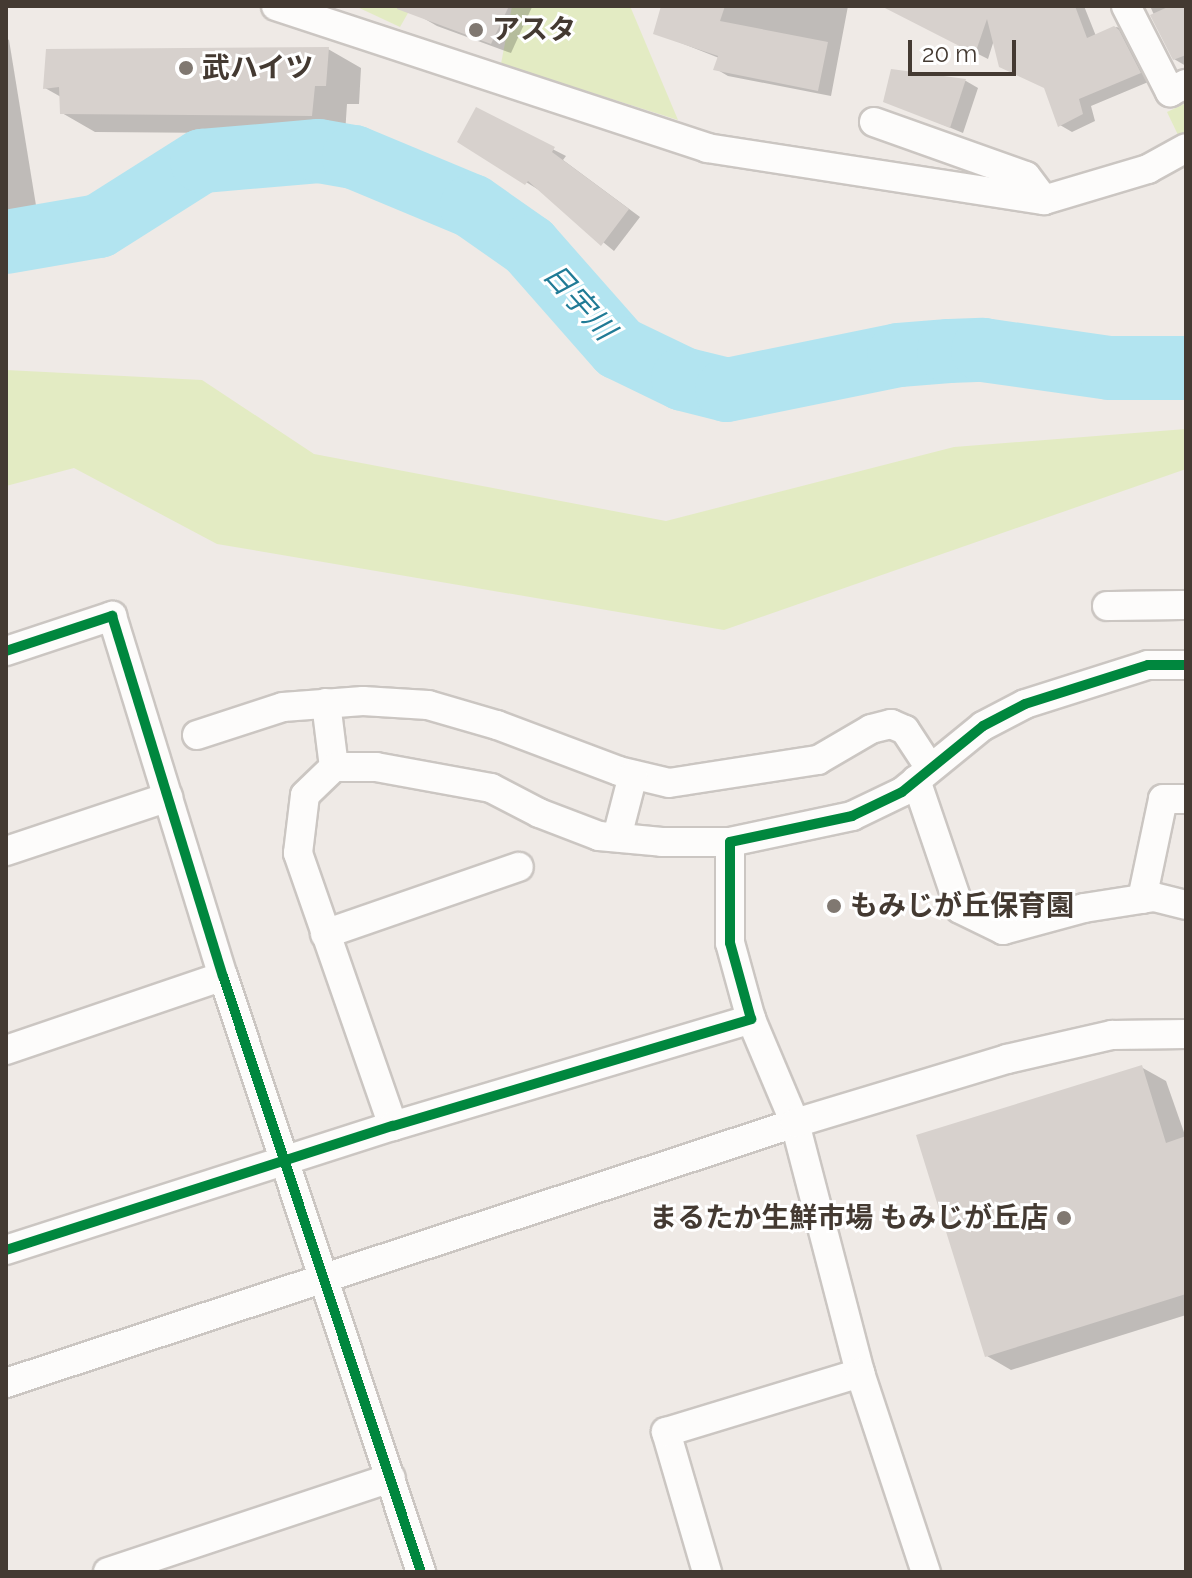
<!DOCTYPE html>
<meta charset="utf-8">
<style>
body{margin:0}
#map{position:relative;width:1192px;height:1578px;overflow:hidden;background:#efeae6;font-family:Raleway,"Noto Sans JP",sans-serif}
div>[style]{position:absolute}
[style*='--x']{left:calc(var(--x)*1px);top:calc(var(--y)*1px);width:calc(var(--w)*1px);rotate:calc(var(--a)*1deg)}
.green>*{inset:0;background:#e3ebc3}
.shadow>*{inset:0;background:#0003}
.river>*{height:64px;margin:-32px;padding:0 32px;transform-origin:32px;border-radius:32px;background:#b2e4f0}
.building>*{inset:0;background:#d7d1cd}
.roads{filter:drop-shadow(2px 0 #cbc6c2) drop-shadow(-2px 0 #cbc6c2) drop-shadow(0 2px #cbc6c2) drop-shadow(0 -2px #cbc6c2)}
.minor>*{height:28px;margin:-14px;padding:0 14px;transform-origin:14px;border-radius:14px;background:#fdfcfb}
.cycleway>*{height:10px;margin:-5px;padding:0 5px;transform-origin:5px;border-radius:5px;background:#00873e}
.dots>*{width:22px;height:22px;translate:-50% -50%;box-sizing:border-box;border:4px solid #fff;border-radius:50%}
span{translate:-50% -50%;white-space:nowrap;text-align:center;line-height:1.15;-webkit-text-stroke:6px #fff;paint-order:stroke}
.poi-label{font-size:28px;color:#443a32;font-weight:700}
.left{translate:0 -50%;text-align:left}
.right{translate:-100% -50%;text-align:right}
.water-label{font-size:30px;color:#207b96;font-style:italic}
.frame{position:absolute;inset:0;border:8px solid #443a32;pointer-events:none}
.scale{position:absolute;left:908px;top:40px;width:108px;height:36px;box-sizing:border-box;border:4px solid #443a32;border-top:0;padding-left:10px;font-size:24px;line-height:28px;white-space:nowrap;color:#443a32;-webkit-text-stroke:6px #fff;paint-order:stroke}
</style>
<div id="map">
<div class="green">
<i style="clip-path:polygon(355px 6px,412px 6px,400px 27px)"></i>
<i style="clip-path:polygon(512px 6px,630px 6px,678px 120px,501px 64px)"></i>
<i style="clip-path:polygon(1186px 103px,1186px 135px,1179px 137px,1167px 112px)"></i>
<i style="clip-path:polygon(6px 370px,202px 380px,314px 454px,666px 521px,954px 447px,1186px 429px,1186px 469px,724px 630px,217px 544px,74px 468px,6px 486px)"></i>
</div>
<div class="shadow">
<i style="clip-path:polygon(422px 6px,531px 6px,532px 7px,511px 53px,437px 26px,418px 15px)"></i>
<i style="clip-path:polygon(666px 6px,848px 6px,831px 96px,728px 76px,716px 69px,719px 58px,661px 35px)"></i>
<i style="clip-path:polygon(867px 6px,1084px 6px,1096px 36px,1117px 27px,1129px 34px,1153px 80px,1091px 106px,1095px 121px,1072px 132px,1060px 125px,1046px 88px,994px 40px,988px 59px,885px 7px)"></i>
<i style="clip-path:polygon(1150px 6px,1186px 6px,1186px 66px,1174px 59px)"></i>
<i style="clip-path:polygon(6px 38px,9px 40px,41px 236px,6px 238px)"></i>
<i style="clip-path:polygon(328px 49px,361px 68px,359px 104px,347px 104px,345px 134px,95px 132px,62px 113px,61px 97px,45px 88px)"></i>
<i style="clip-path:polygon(892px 71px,966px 81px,978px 88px,963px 133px,886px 101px)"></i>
<i style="clip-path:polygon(476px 110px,566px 156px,563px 160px,640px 217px,614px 251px,539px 190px,459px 141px)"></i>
<i style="clip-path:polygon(1141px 1067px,1166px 1081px,1186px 1138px,1186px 1315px,1011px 1370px,987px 1356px)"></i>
</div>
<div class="river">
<i style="--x:6;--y:242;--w:94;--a:-9.8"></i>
<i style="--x:99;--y:226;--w:122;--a:-32.3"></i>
<i style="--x:202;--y:161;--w:117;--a:-4.9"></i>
<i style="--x:319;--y:151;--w:36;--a:10"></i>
<i style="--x:354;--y:157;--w:128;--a:22.6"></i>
<i style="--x:472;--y:206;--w:70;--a:35.1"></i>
<i style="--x:529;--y:246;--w:136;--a:48.6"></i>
<i style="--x:619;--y:348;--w:71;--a:25.8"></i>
<i style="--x:683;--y:379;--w:45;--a:14"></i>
<i style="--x:727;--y:390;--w:176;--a:-11.5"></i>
<i style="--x:899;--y:355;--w:50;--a:-4.6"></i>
<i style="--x:949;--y:351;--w:34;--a:-2"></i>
<i style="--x:983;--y:350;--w:127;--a:8.1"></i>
<i style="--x:1109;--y:368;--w:77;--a:0"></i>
</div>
<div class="building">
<i style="clip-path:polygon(398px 6px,509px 6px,491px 44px,397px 9px)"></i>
<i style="clip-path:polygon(661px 6px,725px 6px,720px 21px,828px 42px,818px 91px,713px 70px,718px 56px,653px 34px)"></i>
<i style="clip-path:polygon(881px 6px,1075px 6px,1087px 38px,1114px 26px,1119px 30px,1141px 73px,1079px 99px,1083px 114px,1058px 127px,1044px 88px,999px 67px,987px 19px,975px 54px)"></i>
<i style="clip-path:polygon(1170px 6px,1186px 6px,1186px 55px,1173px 60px,1150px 15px)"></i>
<i style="clip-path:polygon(329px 47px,326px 86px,315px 86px,312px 116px,60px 114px,59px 87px,43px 89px,46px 49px)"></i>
<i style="clip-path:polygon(891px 69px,966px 79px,950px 128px,883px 102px)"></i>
<i style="clip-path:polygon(476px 107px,555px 147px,552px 152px,629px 209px,601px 246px,528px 181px,525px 185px,457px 142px)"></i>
<i style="clip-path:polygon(1142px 1065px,1166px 1143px,1186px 1136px,1186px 1294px,985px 1357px,916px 1135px)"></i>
</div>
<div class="roads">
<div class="minor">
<i style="--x:276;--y:6;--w:454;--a:18.2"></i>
<i style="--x:707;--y:148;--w:341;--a:8.8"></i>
<i style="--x:1044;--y:200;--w:109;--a:-16.6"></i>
<i style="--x:1148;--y:169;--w:43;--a:-28.9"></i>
<i style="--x:1126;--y:6;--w:97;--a:62.9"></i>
<i style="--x:1170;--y:92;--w:18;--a:-27"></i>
<i style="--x:874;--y:122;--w:161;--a:19.6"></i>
<i style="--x:1026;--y:176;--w:30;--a:53"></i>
<i style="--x:1107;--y:606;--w:79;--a:-0.7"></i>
<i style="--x:6;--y:651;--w:112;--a:-18.3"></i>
<i style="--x:112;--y:616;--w:377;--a:72.9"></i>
<i style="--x:223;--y:976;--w:628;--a:71.62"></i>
<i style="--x:326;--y:703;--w:64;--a:82.9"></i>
<i style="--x:197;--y:735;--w:90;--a:-18"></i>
<i style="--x:283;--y:707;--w:80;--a:-4.3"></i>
<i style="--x:363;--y:701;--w:65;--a:3.5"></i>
<i style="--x:428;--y:705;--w:72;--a:16.2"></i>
<i style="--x:497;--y:725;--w:130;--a:20.7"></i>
<i style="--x:619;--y:771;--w:51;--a:13.5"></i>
<i style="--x:669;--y:783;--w:151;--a:-8.8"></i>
<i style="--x:818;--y:760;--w:61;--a:-30.3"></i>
<i style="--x:871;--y:729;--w:21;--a:-14"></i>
<i style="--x:891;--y:724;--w:15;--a:23"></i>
<i style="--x:905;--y:730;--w:45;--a:56.7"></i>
<i style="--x:916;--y:780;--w:136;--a:71.2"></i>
<i style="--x:960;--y:909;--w:48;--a:26"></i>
<i style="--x:1003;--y:930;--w:84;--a:-15.2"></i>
<i style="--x:1084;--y:908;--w:71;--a:-8.9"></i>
<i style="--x:1154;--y:897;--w:33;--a:14"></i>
<i style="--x:617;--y:837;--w:64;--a:-75.5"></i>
<i style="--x:6;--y:851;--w:171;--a:-18.4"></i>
<i style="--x:1142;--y:899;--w:102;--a:-78.1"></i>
<i style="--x:1163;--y:799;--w:23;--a:0"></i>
<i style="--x:325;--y:934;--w:205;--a:-19.1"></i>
<i style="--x:751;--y:1019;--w:113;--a:67.1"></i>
<i style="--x:795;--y:1123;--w:258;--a:75.4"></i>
<i style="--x:6;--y:1050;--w:229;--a:-18.8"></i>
<i style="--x:393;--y:1126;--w:289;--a:-109.2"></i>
<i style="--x:298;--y:853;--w:58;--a:-83.1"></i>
<i style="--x:305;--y:795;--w:40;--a:-44"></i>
<i style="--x:334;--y:767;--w:42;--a:0"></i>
<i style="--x:376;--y:767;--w:117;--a:10.3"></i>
<i style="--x:491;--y:788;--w:54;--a:27.5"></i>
<i style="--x:539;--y:813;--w:64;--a:21"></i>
<i style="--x:599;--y:836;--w:63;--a:5.4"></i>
<i style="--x:662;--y:842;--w:68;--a:0"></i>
<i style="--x:6;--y:1250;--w:406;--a:-17.8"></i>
<i style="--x:393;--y:1126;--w:374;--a:-16.6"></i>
<i style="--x:751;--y:1019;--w:79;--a:-105.4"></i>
<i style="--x:730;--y:943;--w:101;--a:-90"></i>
<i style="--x:730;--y:842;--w:125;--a:-12"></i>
<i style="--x:852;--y:816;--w:55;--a:-25.6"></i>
<i style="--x:902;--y:792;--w:104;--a:-39.2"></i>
<i style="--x:983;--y:726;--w:47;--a:-27.6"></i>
<i style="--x:1025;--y:704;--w:129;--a:-17.6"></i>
<i style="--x:1148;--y:665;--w:38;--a:0"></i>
<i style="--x:6;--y:1383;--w:831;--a:-18.24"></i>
<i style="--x:795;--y:1123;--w:221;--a:-16.8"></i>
<i style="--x:1007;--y:1059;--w:108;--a:-12.9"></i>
<i style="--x:1112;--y:1035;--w:74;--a:-0.8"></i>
<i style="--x:108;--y:1572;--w:298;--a:-18.4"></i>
<i style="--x:707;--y:1572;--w:146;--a:-106.3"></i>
<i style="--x:666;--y:1432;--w:203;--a:-16.9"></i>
<i style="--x:860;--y:1373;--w:210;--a:71.7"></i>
</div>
</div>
<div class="cycleway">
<i style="--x:6;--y:651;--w:112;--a:-18.3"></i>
<i style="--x:112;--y:616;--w:377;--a:72.9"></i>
<i style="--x:223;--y:976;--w:628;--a:71.62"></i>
<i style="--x:6;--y:1250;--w:406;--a:-17.8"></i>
<i style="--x:393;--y:1126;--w:374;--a:-16.6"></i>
<i style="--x:751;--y:1019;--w:79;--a:-105.4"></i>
<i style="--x:730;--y:943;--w:101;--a:-90"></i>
<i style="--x:730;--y:842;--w:125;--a:-12"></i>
<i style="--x:852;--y:816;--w:55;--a:-25.6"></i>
<i style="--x:902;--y:792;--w:104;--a:-39.2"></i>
<i style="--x:983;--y:726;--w:47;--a:-27.6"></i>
<i style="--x:1025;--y:704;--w:129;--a:-17.6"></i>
<i style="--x:1148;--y:665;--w:38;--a:0"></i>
</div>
<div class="dots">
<i style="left:476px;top:30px;background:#807871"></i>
<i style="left:186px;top:68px;background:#807871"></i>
<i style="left:834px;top:906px;background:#807871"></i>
<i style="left:1064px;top:1218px;background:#807871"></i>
</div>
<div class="poi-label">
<span class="left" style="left:492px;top:30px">アスタ</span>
<span class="left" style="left:202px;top:68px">武ハイツ</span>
<span class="left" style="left:850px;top:906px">もみじが丘保育園</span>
<span class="right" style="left:1048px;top:1218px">まるたか生鮮市場 もみじが丘店</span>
</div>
<div class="water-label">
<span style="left:579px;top:302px;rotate:48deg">日宇川</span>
</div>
<div class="frame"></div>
<div class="scale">20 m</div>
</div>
